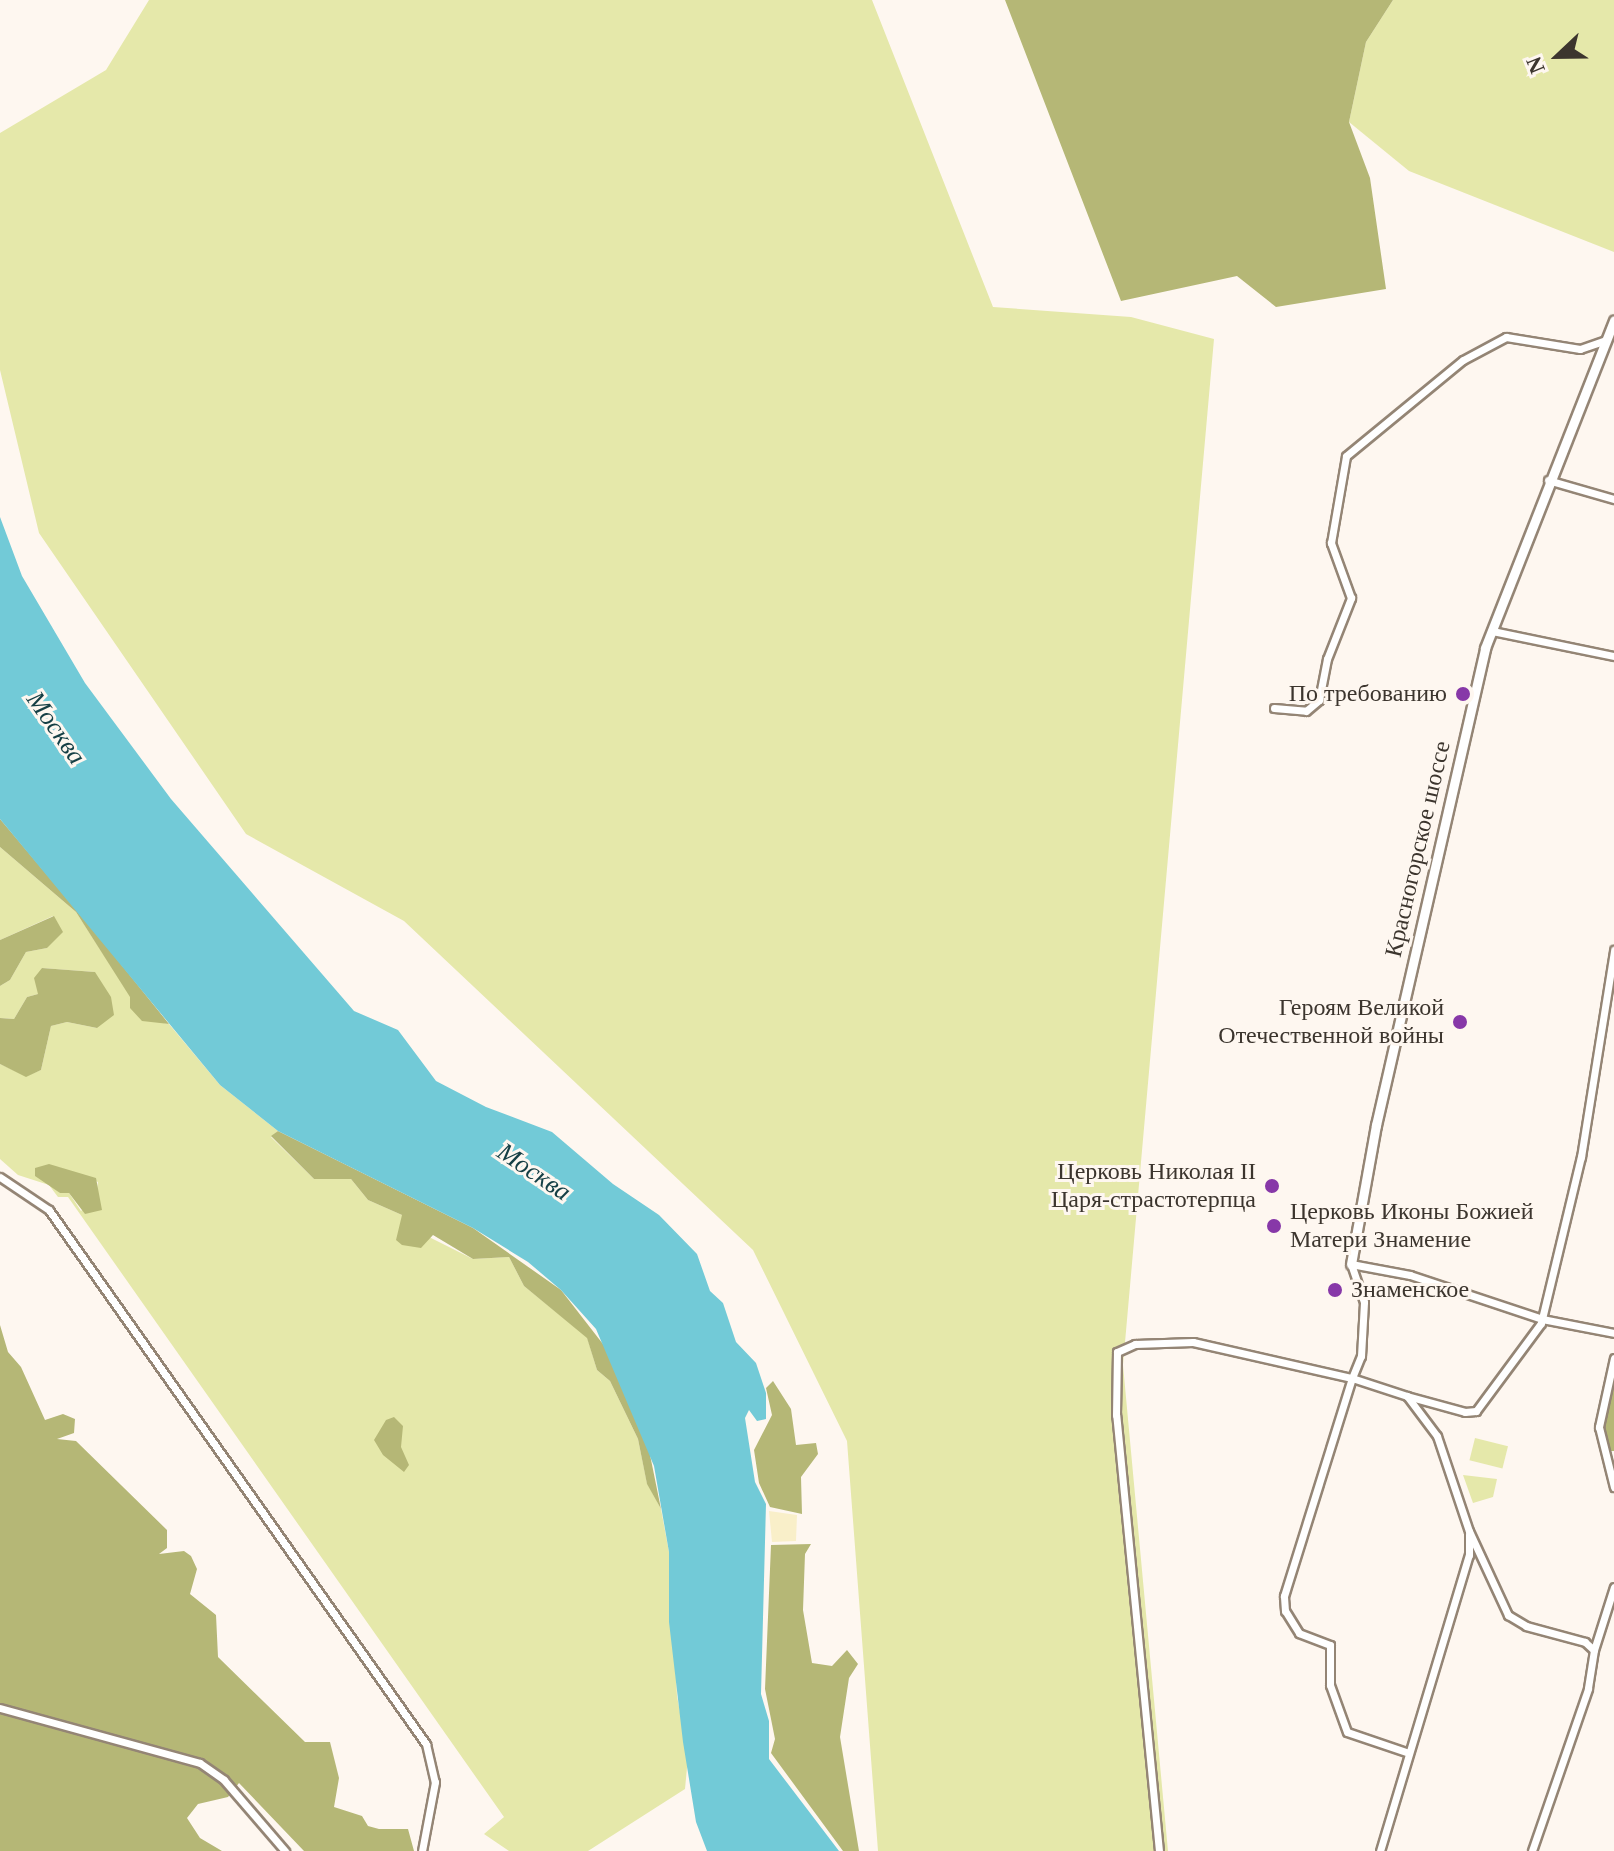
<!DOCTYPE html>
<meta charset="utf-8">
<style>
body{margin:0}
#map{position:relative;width:1614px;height:1851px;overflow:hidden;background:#fef7f0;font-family:"Times New Roman",serif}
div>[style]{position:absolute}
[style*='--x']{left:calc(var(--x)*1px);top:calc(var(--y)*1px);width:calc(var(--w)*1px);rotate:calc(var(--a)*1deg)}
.green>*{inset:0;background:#e5e8aa;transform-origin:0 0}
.forest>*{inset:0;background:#b5b776}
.sand>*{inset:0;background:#f9efc9}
.water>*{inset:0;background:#72cad7}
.roads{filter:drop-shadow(2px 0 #948575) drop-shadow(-2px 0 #948575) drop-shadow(0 2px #948575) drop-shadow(0 -2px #948575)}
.minor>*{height:7px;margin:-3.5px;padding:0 3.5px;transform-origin:3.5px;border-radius:3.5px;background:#fff}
.tertiary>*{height:9px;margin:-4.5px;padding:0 4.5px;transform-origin:4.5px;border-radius:4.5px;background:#fff}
.dots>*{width:22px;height:22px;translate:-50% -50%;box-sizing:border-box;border:4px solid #fef7f0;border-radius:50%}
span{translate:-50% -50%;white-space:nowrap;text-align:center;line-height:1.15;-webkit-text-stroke:6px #fef7f0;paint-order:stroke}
.poi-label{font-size:24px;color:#3c352e}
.right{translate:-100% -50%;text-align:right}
.left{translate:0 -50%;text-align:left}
.street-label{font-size:24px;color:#3c352e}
.water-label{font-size:26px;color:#153f45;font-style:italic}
.north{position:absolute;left:1518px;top:16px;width:80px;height:80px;-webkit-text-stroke:6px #fef7f0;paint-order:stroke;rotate:248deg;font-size:22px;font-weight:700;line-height:32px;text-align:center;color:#3c352e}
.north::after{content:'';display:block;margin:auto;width:28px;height:36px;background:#3c352e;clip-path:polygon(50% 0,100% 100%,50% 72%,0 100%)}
</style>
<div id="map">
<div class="green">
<i style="clip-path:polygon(149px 0,872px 0,993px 307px,1131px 317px,1214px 339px,1123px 1365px,1168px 1851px,878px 1851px,847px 1441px,753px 1250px,404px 921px,246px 834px,39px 533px,0 370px,0 133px,106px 70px)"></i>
<i style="clip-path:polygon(1393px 0,1614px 0,1614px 252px,1409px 171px,1349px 122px,1366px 42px)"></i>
<i style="clip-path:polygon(evenodd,0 847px,76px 912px,131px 997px,153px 1021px,169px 1024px,220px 1085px,278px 1131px,271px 1137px,314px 1179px,351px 1179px,368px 1200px,402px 1215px,403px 1224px,473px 1259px,509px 1257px,524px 1286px,587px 1337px,597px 1370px,610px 1381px,638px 1439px,647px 1483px,661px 1509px,669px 1552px,677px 1696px,688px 1757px,685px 1789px,588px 1851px,509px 1851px,484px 1834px,504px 1817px,68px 1197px,58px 1197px,49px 1185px,18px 1175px,0 1159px,0 1064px,26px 1076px,41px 1070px,51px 1026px,67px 1022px,97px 1028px,95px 972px,42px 968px,38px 994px,27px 997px,14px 1019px,0 1018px,0 986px,10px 980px,26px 952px,47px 948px,53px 916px,0 940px,0 847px,58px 1167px,98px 1182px,96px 1196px,81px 1211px,69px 1193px,60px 1193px,52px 1183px,58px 1167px)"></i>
<i style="left:1475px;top:1438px;width:34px;height:23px;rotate:14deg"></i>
<i style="clip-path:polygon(1463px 1475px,1497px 1479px,1493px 1497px,1473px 1503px)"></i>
</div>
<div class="forest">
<i style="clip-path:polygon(1005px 0,1393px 0,1366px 42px,1349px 122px,1370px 178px,1386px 289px,1276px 307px,1237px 276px,1121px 301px)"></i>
<i style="clip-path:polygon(0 819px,91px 927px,169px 1024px,142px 1021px,130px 1008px,130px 997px,76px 912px,0 847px)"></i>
<i style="clip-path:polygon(54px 916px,63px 932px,47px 948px,26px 952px,10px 980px,0 986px,0 940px)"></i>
<i style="clip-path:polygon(42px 968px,95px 972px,111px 997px,114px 1015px,97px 1028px,67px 1022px,51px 1026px,41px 1070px,26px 1077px,0 1064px,0 1018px,14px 1019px,27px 997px,38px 994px,34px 978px)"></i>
<i style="clip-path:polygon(278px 1131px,473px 1228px,561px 1290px,606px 1348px,648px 1445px,661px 1509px,647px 1484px,638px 1439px,610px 1381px,597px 1370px,587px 1338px,524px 1286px,509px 1257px,473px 1259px,433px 1235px,421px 1248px,402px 1245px,396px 1240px,402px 1215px,368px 1200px,351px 1179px,314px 1179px,271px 1136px)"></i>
<i style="clip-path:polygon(49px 1164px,96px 1178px,102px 1210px,85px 1214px,69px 1193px,60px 1193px,35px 1176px,35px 1168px)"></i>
<i style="clip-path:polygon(0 1325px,8px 1352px,21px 1367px,45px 1420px,63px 1414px,75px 1419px,74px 1433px,57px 1439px,76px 1441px,167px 1530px,167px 1548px,159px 1554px,184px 1551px,191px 1556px,197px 1569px,190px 1594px,216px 1615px,218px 1657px,305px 1742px,330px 1742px,339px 1778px,334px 1807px,362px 1816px,368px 1826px,379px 1829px,408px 1829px,414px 1851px,304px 1851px,239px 1783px,228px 1797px,198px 1804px,187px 1818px,200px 1838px,222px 1851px,0 1851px)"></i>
<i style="clip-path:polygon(1614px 1380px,1614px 1451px,1604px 1451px,1605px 1418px)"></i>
<i style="clip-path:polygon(773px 1381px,791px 1409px,796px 1445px,816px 1443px,818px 1454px,801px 1477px,802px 1514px,770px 1507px,759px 1483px,754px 1450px,772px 1415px,766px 1388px)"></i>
<i style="clip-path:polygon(394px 1417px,403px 1426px,401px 1447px,409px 1465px,404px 1472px,383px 1455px,374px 1440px,386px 1420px)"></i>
<i style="clip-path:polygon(811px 1544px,805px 1554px,803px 1610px,812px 1663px,832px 1666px,847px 1650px,858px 1664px,849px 1678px,840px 1737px,859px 1851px,843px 1851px,771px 1753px,775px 1739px,765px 1689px,771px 1545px)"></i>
</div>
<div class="sand">
<i style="clip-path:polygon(769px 1511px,797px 1515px,796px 1541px,772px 1542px)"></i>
</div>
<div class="water">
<i style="clip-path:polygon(0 517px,22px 576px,85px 683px,171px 799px,354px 1011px,398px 1030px,436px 1081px,486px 1107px,552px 1132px,613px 1184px,659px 1215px,697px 1254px,710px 1291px,723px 1303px,736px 1342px,756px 1363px,766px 1393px,766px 1419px,757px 1421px,749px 1410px,745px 1418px,755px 1482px,766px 1504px,761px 1694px,769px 1721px,769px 1759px,839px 1851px,707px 1851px,696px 1822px,683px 1742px,669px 1622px,669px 1552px,654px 1466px,596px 1329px,561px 1290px,528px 1262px,473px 1228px,278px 1131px,220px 1085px,0 819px)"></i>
</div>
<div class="roads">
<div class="minor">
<i style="--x:1548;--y:480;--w:69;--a:16.1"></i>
<i style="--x:1492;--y:631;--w:125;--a:11.6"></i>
<i style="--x:1274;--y:708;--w:32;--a:5"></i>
<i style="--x:1306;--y:711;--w:17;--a:-40"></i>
<i style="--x:1319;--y:700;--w:42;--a:-79"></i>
<i style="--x:1327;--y:659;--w:66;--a:-68.5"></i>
<i style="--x:1351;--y:598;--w:59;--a:-110"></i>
<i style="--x:1331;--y:543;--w:88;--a:-80.2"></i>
<i style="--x:1346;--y:456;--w:151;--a:-39.4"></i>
<i style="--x:1463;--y:360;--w:49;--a:-28.1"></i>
<i style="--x:1506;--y:337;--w:75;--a:9.2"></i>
<i style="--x:1580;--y:349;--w:28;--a:-19"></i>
<i style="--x:0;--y:1177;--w:59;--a:34"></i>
<i style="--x:49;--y:1210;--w:654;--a:54.78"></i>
<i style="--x:426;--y:1744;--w:39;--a:77"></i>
<i style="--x:435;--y:1782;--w:70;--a:100.7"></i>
<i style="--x:1351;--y:1264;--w:60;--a:10.6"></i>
<i style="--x:1410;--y:1275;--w:139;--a:18.4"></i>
<i style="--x:1542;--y:1319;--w:73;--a:11"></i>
<i style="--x:1614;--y:1358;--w:71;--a:102.3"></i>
<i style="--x:1599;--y:1427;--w:62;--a:76"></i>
<i style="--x:1407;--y:1396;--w:60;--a:15.4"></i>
<i style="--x:1465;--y:1412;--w:11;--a:-5"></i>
<i style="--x:1476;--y:1411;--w:109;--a:-53.5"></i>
<i style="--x:1541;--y:1323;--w:171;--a:-76.5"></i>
<i style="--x:1581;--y:1157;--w:210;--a:-80.9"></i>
<i style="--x:1594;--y:1650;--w:66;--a:-72.4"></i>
<i style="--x:0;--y:1708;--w:207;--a:15.4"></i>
<i style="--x:200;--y:1763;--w:29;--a:35"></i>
<i style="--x:224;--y:1780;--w:94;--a:49.3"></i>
<i style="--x:1409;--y:1753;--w:65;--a:-161.3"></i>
<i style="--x:1347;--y:1732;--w:50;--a:-109.9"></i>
<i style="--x:1330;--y:1685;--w:40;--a:-90"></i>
<i style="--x:1330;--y:1645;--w:33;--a:-159"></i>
<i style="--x:1299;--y:1633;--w:26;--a:-122"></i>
<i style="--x:1285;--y:1611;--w:15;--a:-94"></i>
<i style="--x:1284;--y:1596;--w:228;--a:-72.7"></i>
<i style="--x:1352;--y:1378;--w:58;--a:18.1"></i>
<i style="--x:1407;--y:1396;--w:50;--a:53.1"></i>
<i style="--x:1437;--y:1436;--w:100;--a:71.4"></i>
<i style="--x:1469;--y:1531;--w:93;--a:65.1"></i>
<i style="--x:1508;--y:1615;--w:21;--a:31"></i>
<i style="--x:1526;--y:1626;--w:61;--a:15.2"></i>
<i style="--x:1585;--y:1642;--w:12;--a:42"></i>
<i style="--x:1594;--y:1650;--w:39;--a:99"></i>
<i style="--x:1588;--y:1689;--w:171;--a:109.1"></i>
<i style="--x:1159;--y:1851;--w:438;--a:-95.6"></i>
<i style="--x:1116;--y:1415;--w:63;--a:-89.1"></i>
<i style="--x:1117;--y:1352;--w:20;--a:-24"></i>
<i style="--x:1135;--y:1344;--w:58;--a:-2"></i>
<i style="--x:1193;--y:1342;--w:163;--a:12.8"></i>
<i style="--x:1352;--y:1378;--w:24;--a:-68"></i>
<i style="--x:1361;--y:1356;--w:54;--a:-86.8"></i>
<i style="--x:1364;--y:1302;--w:40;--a:-108.9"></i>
<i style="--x:1380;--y:1851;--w:309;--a:-73.3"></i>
<i style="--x:1469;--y:1555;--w:21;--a:-90"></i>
</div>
<div class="tertiary">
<i style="--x:1351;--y:1264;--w:141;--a:-79.8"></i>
<i style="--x:1376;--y:1125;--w:489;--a:-77.1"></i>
<i style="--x:1485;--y:648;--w:352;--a:-68.5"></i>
</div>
</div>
<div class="dots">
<i style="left:1463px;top:694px;background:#8738a8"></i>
<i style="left:1460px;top:1022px;background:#8738a8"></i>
<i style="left:1272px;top:1186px;background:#8738a8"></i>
<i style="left:1274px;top:1226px;background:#8738a8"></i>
<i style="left:1335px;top:1290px;background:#8738a8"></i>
</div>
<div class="poi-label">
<span class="right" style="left:1447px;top:694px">По требованию</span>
<span class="right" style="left:1444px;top:1022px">Героям Великой<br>Отечественной войны</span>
<span class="right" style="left:1256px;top:1186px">Церковь Николая II<br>Царя-страстотерпца</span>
<span class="left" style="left:1290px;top:1226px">Церковь Иконы Божией<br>Матери Знамение</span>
<span class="left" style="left:1351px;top:1290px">Знаменское</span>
</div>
<div class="street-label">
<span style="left:1418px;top:849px;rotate:-77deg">Красногорское шоссе</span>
</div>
<div class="water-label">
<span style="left:56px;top:728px;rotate:55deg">Москва</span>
<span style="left:534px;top:1172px;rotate:34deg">Москва</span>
</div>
<div class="north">N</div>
</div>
